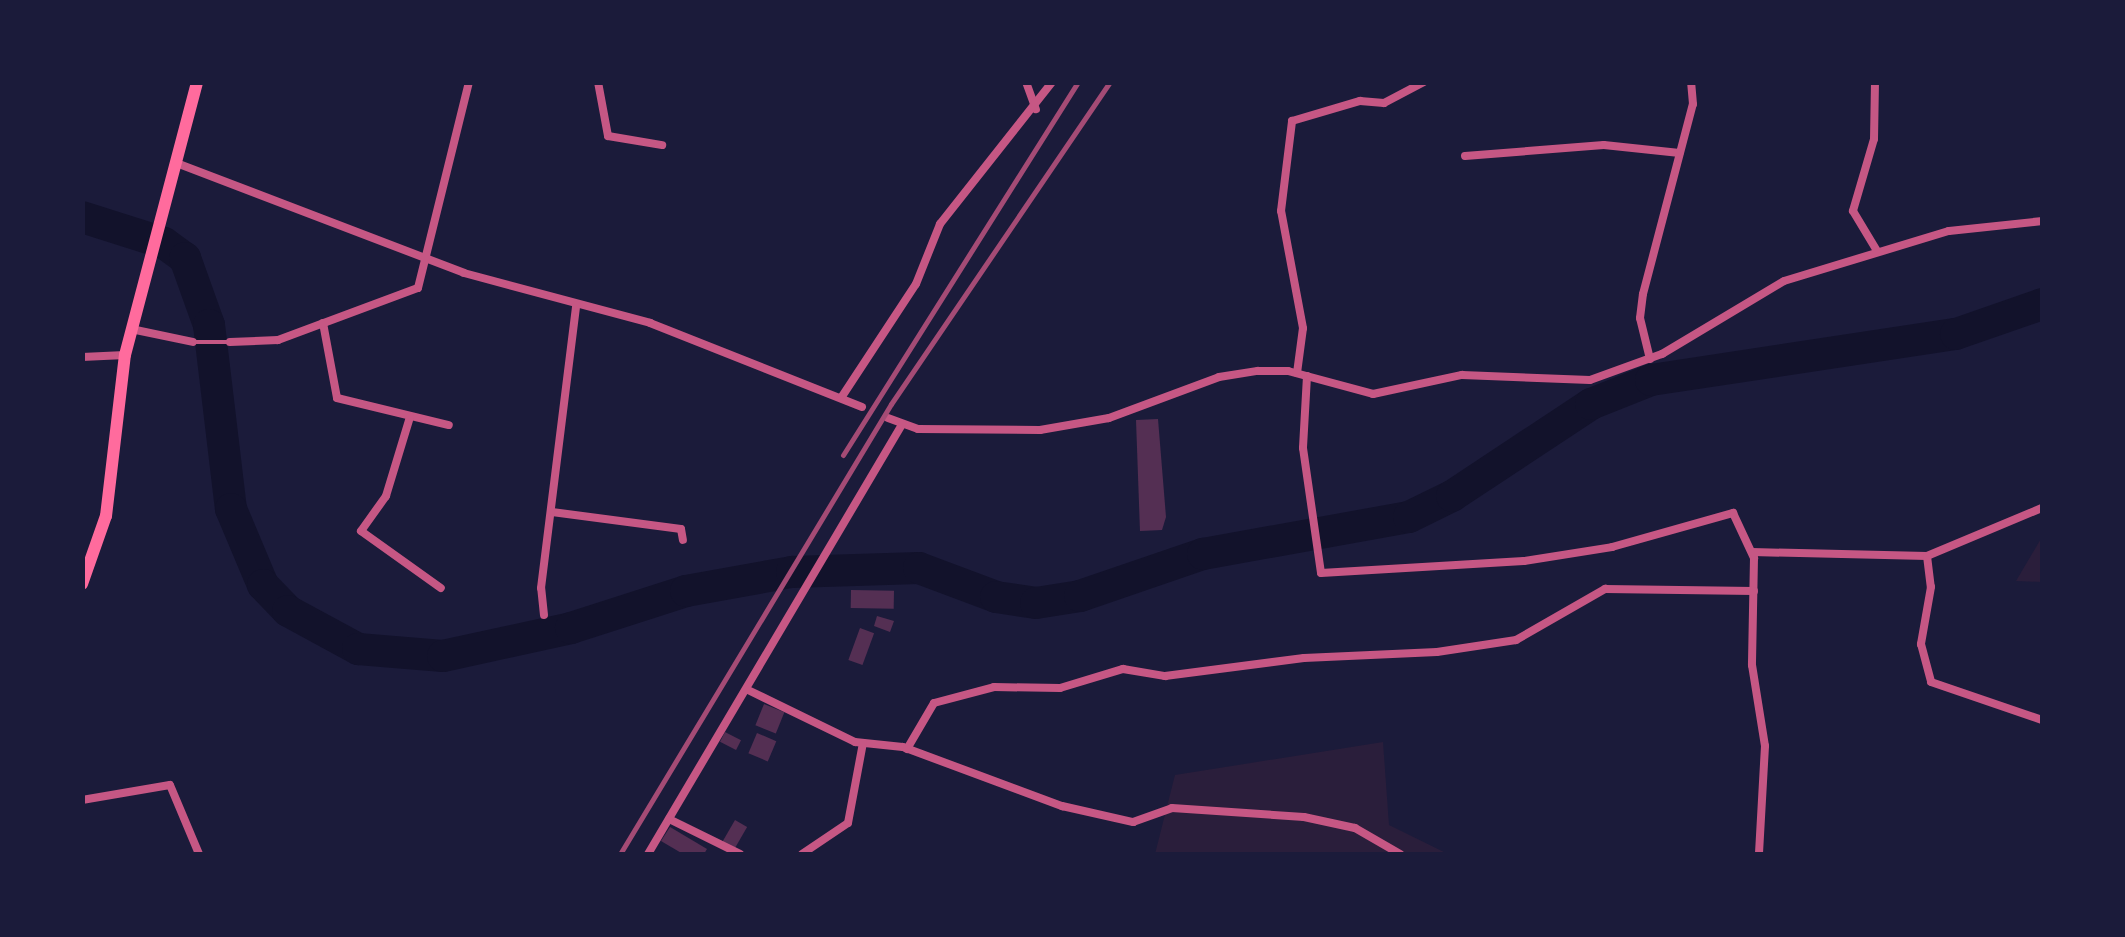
<!DOCTYPE html>
<style>
body{margin:0}
#map{position:relative;width:2125px;height:937px;overflow:hidden;background:#1b1b3a;font-family:Mulish,sans-serif}
div>[style]{position:absolute}
[style*='--x']{left:calc(var(--x)*1px);top:calc(var(--y)*1px);width:calc(var(--w)*1px);rotate:calc(var(--a)*1deg)}
.green>*{inset:0;background:#2a1e3b}
.river>*{height:32px;margin:-16px;padding:0 16px;transform-origin:16px;border-radius:16px;background:#12122b}
.building>*{inset:0;background:#542f53;transform-origin:0 0}
.service>*{height:4px;margin:-2px;padding:0 2px;transform-origin:2px;border-radius:2px;background:#c65784}
.minor>*{height:8px;margin:-4px;padding:0 4px;transform-origin:4px;border-radius:4px;background:#c65784}
.primary>*{height:12px;margin:-6px;padding:0 6px;transform-origin:6px;border-radius:6px;background:#ff6b9d}
.rail>*{height:5px;margin:-2.5px;padding:0 2.5px;transform-origin:2.5px;border-radius:2.5px;background:#a44b75}
span{translate:-50% -50%;white-space:nowrap;text-align:center;line-height:1.15;-webkit-text-stroke:10px #1b1b3a;paint-order:stroke}
.frame{position:absolute;inset:0;border:85px solid #1b1b3a;pointer-events:none}
</style>
<div id="map">
<div class="green">
<i style="clip-path:polygon(2042px 537px,2042px 582px,2016px 581px)"></i>
<i style="clip-path:polygon(1383px 742px,1389px 825px,1448px 854px,1155px 854px,1175px 775px)"></i>
</div>
<div class="river">
<i style="--x:82;--y:217;--w:86;--a:17.6"></i>
<i style="--x:164;--y:243;--w:26;--a:36"></i>
<i style="--x:185;--y:258;--w:71;--a:70.3"></i>
<i style="--x:209;--y:325;--w:185;--a:83.2"></i>
<i style="--x:231;--y:509;--w:82;--a:67.2"></i>
<i style="--x:263;--y:585;--w:36;--a:46"></i>
<i style="--x:288;--y:611;--w:80;--a:28.5"></i>
<i style="--x:358;--y:649;--w:85;--a:4.7"></i>
<i style="--x:443;--y:656;--w:131;--a:-12.3"></i>
<i style="--x:571;--y:628;--w:121;--a:-17.8"></i>
<i style="--x:686;--y:591;--w:108;--a:-10.2"></i>
<i style="--x:792;--y:572;--w:127;--a:-1.8"></i>
<i style="--x:919;--y:568;--w:82;--a:20.6"></i>
<i style="--x:996;--y:597;--w:40;--a:8.5"></i>
<i style="--x:1036;--y:603;--w:45;--a:-9"></i>
<i style="--x:1080;--y:596;--w:130;--a:-18.9"></i>
<i style="--x:1203;--y:554;--w:209;--a:-10.2"></i>
<i style="--x:1409;--y:517;--w:48;--a:-26"></i>
<i style="--x:1452;--y:496;--w:167;--a:-33.5"></i>
<i style="--x:1591;--y:404;--w:65;--a:-21.8"></i>
<i style="--x:1651;--y:380;--w:308;--a:-8.6"></i>
<i style="--x:1956;--y:334;--w:91;--a:-19.2"></i>
</div>
<div class="building">
<i style="clip-path:polygon(1158px 419px,1166px 517px,1162px 530px,1140px 531px,1136px 420px)"></i>
<i style="left:851px;top:590px;width:43px;height:18px;rotate:1deg"></i>
<i style="clip-path:polygon(877px 616px,894px 621px,890px 632px,874px 626px)"></i>
<i style="left:860px;top:628px;width:15px;height:34px;rotate:20deg"></i>
<i style="left:764px;top:704px;width:22px;height:23px;rotate:22deg"></i>
<i style="left:725px;top:732px;width:18px;height:11px;rotate:27deg"></i>
<i style="left:757px;top:733px;width:21px;height:22px;rotate:23deg"></i>
<i style="left:735px;top:820px;width:14px;height:26px;rotate:30deg"></i>
<i style="clip-path:polygon(670px 827px,707px 849px,704px 854px,683px 854px,661px 841px)"></i>
</div>
<div class="service">
<i style="--x:193;--y:342;--w:35;--a:0"></i>
</div>
<div class="minor">
<i style="--x:598;--y:82;--w:55;--a:79.5"></i>
<i style="--x:608;--y:136;--w:55;--a:9.5"></i>
<i style="--x:1026;--y:82;--w:29;--a:70"></i>
<i style="--x:1875;--y:82;--w:57;--a:91"></i>
<i style="--x:1874;--y:139;--w:75;--a:106.3"></i>
<i style="--x:1853;--y:211;--w:47;--a:59"></i>
<i style="--x:1465;--y:156;--w:139;--a:-4.5"></i>
<i style="--x:1604;--y:145;--w:76;--a:6"></i>
<i style="--x:179;--y:164;--w:305;--a:20.9"></i>
<i style="--x:464;--y:273;--w:193;--a:15"></i>
<i style="--x:650;--y:323;--w:228;--a:21.6"></i>
<i style="--x:323;--y:323;--w:76;--a:79.4"></i>
<i style="--x:337;--y:398;--w:115;--a:13.6"></i>
<i style="--x:131;--y:329;--w:63;--a:11.8"></i>
<i style="--x:230;--y:342;--w:48;--a:-2.4"></i>
<i style="--x:278;--y:340;--w:149;--a:-20.4"></i>
<i style="--x:418;--y:288;--w:212;--a:-76.1"></i>
<i style="--x:82;--y:357;--w:43;--a:-2.7"></i>
<i style="--x:1650;--y:359;--w:42;--a:-103.7"></i>
<i style="--x:1640;--y:318;--w:24;--a:-83"></i>
<i style="--x:1643;--y:294;--w:196;--a:-75.3"></i>
<i style="--x:1693;--y:104;--w:22;--a:-95"></i>
<i style="--x:1297;--y:373;--w:45;--a:-82.4"></i>
<i style="--x:1303;--y:328;--w:119;--a:-100.6"></i>
<i style="--x:1281;--y:211;--w:91;--a:-83"></i>
<i style="--x:1292;--y:121;--w:71;--a:-16.4"></i>
<i style="--x:1360;--y:101;--w:24;--a:5"></i>
<i style="--x:1384;--y:103;--w:45;--a:-27.7"></i>
<i style="--x:1307;--y:376;--w:72;--a:93.2"></i>
<i style="--x:1303;--y:448;--w:126;--a:81.8"></i>
<i style="--x:1321;--y:573;--w:203;--a:-3.4"></i>
<i style="--x:1524;--y:561;--w:89;--a:-9"></i>
<i style="--x:1612;--y:547;--w:126;--a:-15.7"></i>
<i style="--x:1733;--y:513;--w:50;--a:65"></i>
<i style="--x:1754;--y:558;--w:107;--a:91.1"></i>
<i style="--x:1752;--y:665;--w:82;--a:80.9"></i>
<i style="--x:1765;--y:746;--w:108;--a:93.2"></i>
<i style="--x:841;--y:398;--w:136;--a:-56.7"></i>
<i style="--x:916;--y:284;--w:65;--a:-68.2"></i>
<i style="--x:940;--y:224;--w:181;--a:-51.7"></i>
<i style="--x:410;--y:417;--w:83;--a:106.9"></i>
<i style="--x:386;--y:496;--w:43;--a:125.5"></i>
<i style="--x:361;--y:531;--w:98;--a:35.5"></i>
<i style="--x:888;--y:418;--w:32;--a:20"></i>
<i style="--x:918;--y:429;--w:122;--a:0.5"></i>
<i style="--x:1040;--y:430;--w:70;--a:-9.9"></i>
<i style="--x:1109;--y:418;--w:117;--a:-20.4"></i>
<i style="--x:1219;--y:377;--w:39;--a:-9"></i>
<i style="--x:1258;--y:371;--w:30;--a:0"></i>
<i style="--x:1288;--y:371;--w:88;--a:15.1"></i>
<i style="--x:1373;--y:394;--w:91;--a:-12.1"></i>
<i style="--x:1462;--y:375;--w:128;--a:2.2"></i>
<i style="--x:1590;--y:380;--w:77;--a:-19.9"></i>
<i style="--x:1662;--y:354;--w:142;--a:-30.9"></i>
<i style="--x:1784;--y:281;--w:172;--a:-16.9"></i>
<i style="--x:1949;--y:231;--w:94;--a:-6.1"></i>
<i style="--x:552;--y:512;--w:130;--a:7.5"></i>
<i style="--x:681;--y:529;--w:11;--a:80"></i>
<i style="--x:1752;--y:552;--w:175;--a:1.3"></i>
<i style="--x:1927;--y:556;--w:125;--a:-22.7"></i>
<i style="--x:1927;--y:556;--w:31;--a:83"></i>
<i style="--x:1931;--y:587;--w:58;--a:100"></i>
<i style="--x:1921;--y:644;--w:39;--a:75"></i>
<i style="--x:1931;--y:682;--w:117;--a:18.9"></i>
<i style="--x:544;--y:615;--w:27;--a:-96"></i>
<i style="--x:541;--y:588;--w:285;--a:-82.9"></i>
<i style="--x:748;--y:690;--w:119;--a:25.9"></i>
<i style="--x:855;--y:742;--w:48;--a:5.9"></i>
<i style="--x:903;--y:747;--w:170;--a:20.4"></i>
<i style="--x:1062;--y:806;--w:73;--a:12.7"></i>
<i style="--x:1133;--y:822;--w:41;--a:-19.7"></i>
<i style="--x:1172;--y:808;--w:132;--a:3.9"></i>
<i style="--x:1304;--y:817;--w:52;--a:12.2"></i>
<i style="--x:1355;--y:828;--w:52;--a:30"></i>
<i style="--x:907;--y:749;--w:53;--a:-59.6"></i>
<i style="--x:934;--y:703;--w:62;--a:-14.9"></i>
<i style="--x:994;--y:687;--w:66;--a:0.9"></i>
<i style="--x:1060;--y:688;--w:66;--a:-16.8"></i>
<i style="--x:1123;--y:669;--w:43;--a:9.5"></i>
<i style="--x:1165;--y:676;--w:140;--a:-7.4"></i>
<i style="--x:1304;--y:658;--w:133;--a:-2.6"></i>
<i style="--x:1437;--y:652;--w:80;--a:-8.6"></i>
<i style="--x:1516;--y:640;--w:103;--a:-29.8"></i>
<i style="--x:1605;--y:589;--w:149;--a:0.8"></i>
<i style="--x:82;--y:800;--w:89;--a:-9.7"></i>
<i style="--x:170;--y:785;--w:75;--a:67.2"></i>
<i style="--x:669;--y:819;--w:79;--a:26.2"></i>
<i style="--x:648;--y:854;--w:499;--a:-59.4"></i>
<i style="--x:802;--y:854;--w:55;--a:-34"></i>
<i style="--x:848;--y:823;--w:81;--a:-79.4"></i>
</div>
<div class="primary">
<i style="--x:82;--y:584;--w:72;--a:-70.6"></i>
<i style="--x:106;--y:516;--w:162;--a:-83.3"></i>
<i style="--x:125;--y:355;--w:282;--a:-75.2"></i>
</div>
<div class="rail">
<i style="--x:843;--y:455;--w:441;--a:-57.8"></i>
<i style="--x:620;--y:854;--w:525;--a:-58.94"></i>
<i style="--x:891;--y:404;--w:389;--a:-55.8"></i>
</div>
<div class="frame"></div>
</div>
